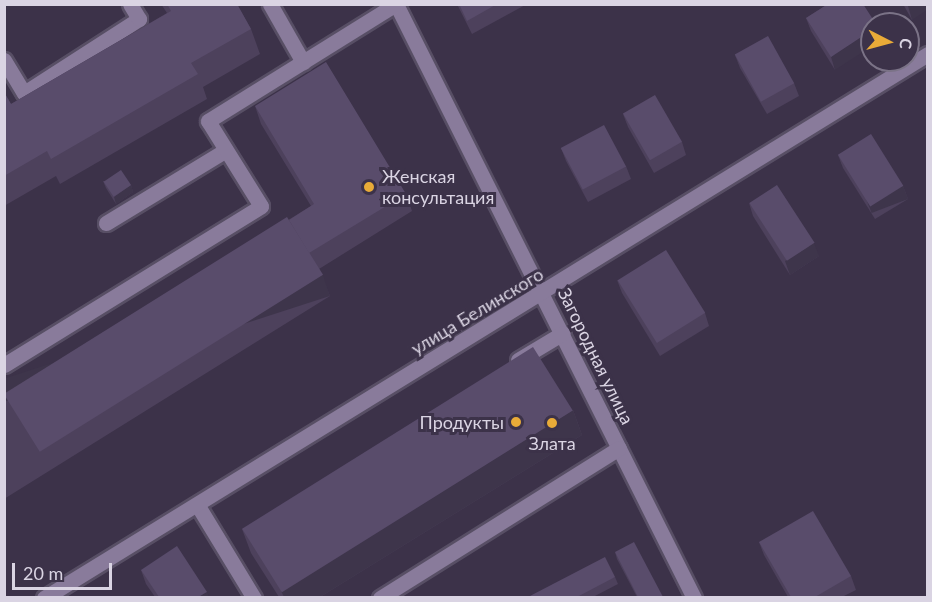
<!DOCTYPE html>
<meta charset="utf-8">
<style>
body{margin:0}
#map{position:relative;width:932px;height:602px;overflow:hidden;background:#3c3249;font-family:Lato,sans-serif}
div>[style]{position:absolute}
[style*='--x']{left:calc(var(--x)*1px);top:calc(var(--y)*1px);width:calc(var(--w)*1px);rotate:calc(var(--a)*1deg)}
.roads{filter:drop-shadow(2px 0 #584f65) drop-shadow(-2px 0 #584f65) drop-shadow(0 2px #584f65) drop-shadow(0 -2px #584f65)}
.minor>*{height:15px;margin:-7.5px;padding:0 7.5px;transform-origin:7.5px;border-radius:7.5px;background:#897b9b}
.wall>*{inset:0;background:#4d415c}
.shaded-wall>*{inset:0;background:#3e354b;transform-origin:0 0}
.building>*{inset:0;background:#594c6b;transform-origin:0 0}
.dots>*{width:16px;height:16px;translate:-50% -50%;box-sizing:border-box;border:3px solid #3c3249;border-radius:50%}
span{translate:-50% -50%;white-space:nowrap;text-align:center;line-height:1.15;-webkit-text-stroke:6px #3c3249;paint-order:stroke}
.poi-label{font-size:18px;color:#dad4e3}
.left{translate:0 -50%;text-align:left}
.right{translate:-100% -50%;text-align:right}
.street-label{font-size:18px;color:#dad4e3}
.frame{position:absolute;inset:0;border:6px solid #dad4e3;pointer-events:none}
.north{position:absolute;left:860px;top:12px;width:60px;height:60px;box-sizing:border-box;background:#3c3249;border:2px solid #7b7387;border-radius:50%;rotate:96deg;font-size:16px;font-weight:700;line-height:24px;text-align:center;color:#dad4e3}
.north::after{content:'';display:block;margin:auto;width:21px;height:27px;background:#e9ab38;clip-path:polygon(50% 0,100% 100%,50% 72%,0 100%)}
.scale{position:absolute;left:12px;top:563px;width:100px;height:27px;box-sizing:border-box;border:3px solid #dad4e3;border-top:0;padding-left:8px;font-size:18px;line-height:21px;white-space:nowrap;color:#dad4e3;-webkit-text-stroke:4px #3c3249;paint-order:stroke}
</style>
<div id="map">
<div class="roads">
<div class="minor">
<i style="--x:270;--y:4;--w:67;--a:60.4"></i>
<i style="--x:396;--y:4;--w:665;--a:63.36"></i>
<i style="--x:4;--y:60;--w:39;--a:59"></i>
<i style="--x:24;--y:93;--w:137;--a:-32.8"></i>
<i style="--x:139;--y:19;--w:17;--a:-121"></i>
<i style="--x:106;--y:223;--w:140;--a:-31.3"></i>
<i style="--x:518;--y:360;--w:52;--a:-31"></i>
<i style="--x:4;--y:365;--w:302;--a:-31.7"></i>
<i style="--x:261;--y:206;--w:100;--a:-121.9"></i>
<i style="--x:208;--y:121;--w:221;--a:-31.9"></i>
<i style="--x:198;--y:506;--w:108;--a:58.7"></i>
<i style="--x:44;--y:598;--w:1038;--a:-31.61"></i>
<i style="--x:380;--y:598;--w:282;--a:-32.1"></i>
</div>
</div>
<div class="wall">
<i style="clip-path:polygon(161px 4px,237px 4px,251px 29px,260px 54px,203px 87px,207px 99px,60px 184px,56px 176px,4px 206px,4px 92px,11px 104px,167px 13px)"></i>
<i style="clip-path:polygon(457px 4px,527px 4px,472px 34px)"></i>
<i style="clip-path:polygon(828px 4px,835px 70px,811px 31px,806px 18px)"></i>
<i style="clip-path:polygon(903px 4px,927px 4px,912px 20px)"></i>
<i style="clip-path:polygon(735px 55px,794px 83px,799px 96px,767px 114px,740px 68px)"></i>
<i style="clip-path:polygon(255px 106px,406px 194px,412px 211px,319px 269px,330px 296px,4px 499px,4px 395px,311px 206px,261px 124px)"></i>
<i style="clip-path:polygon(623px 114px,682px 142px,686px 155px,654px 173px,628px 127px)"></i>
<i style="clip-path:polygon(561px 148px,626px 166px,631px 179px,588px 202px,566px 161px)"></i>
<i style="clip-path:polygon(838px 155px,903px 186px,908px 199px,875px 219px,843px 168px)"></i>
<i style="clip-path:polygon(103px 181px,131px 185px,133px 192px,116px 204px,106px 188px)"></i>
<i style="clip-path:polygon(749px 203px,819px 256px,790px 275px,753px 216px)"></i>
<i style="clip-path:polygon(617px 280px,705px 313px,709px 326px,660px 356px,622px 293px)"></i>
<i style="clip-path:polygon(573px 410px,582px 435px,320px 597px,279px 597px,251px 553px,242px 529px)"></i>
<i style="clip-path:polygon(759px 542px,851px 576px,856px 590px,842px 597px,788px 597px,764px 555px)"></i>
<i style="clip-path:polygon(615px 552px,663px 597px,637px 597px,617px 559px)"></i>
<i style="clip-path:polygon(141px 570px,209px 597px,155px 597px,146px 584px)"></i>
<i style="clip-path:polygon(615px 577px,618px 584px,593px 597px,528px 597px)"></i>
</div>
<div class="shaded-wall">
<i style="clip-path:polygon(911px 4px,927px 4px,927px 10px,912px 20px,908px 6px)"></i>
<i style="clip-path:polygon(872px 30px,872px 46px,835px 70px,831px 57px)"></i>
<i style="clip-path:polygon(131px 185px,133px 192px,116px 204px,114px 197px)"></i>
<i style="left:903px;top:186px;width:14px;height:39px;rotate:69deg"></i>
<i style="clip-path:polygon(814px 243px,819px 256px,790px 275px,785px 261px)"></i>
<i style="left:323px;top:275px;width:22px;height:375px;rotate:72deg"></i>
<i style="clip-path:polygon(573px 410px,582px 435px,320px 597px,284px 597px,281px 591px)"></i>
<i style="clip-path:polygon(207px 592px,209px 597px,198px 597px)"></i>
</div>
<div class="building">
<i style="clip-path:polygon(167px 4px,237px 4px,251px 29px,191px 63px,198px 74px,51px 159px,47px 151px,4px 176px,4px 92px,11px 104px,171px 11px)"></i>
<i style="clip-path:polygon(459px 4px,497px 4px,467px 21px)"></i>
<i style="clip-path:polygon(828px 4px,863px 4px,876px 24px,872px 24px,872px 30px,831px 57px,806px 18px)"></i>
<i style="left:768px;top:36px;width:54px;height:38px;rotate:61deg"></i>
<i style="clip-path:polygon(326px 62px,406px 194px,309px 253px,289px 220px,314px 204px,255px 106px)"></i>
<i style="left:655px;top:95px;width:54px;height:37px;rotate:60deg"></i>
<i style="left:604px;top:125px;width:47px;height:49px;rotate:62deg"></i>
<i style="left:871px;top:134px;width:61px;height:39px;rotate:58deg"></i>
<i style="left:121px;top:170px;width:18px;height:21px;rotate:56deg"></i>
<i style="left:777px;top:185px;width:69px;height:33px;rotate:57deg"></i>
<i style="left:287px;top:217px;width:68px;height:334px;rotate:58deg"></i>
<i style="left:666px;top:250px;width:74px;height:57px;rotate:58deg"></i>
<i style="left:533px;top:347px;width:75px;height:343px;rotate:58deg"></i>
<i style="clip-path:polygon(813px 511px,851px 576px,815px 597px,791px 597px,759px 542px)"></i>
<i style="clip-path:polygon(634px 542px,663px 597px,638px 597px,615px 552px)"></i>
<i style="clip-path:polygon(177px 546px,207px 592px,198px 597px,159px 597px,141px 570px)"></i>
<i style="clip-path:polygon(605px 557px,615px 577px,577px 597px,528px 597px)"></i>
</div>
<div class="dots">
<i style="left:369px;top:187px;background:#e9ab38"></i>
<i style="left:516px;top:422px;background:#e9ab38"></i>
<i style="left:552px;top:423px;background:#e9ab38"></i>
</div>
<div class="poi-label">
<span class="left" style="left:382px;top:187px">Женская<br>консультация</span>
<span class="right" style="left:504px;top:422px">Продукты</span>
<span style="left:552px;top:443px">Злата</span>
</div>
<div class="street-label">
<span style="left:477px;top:311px;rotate:-31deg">улица Белинского</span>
<span style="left:596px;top:356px;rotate:64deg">Загородная улица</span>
</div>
<div class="frame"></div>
<div class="north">С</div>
<div class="scale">20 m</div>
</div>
